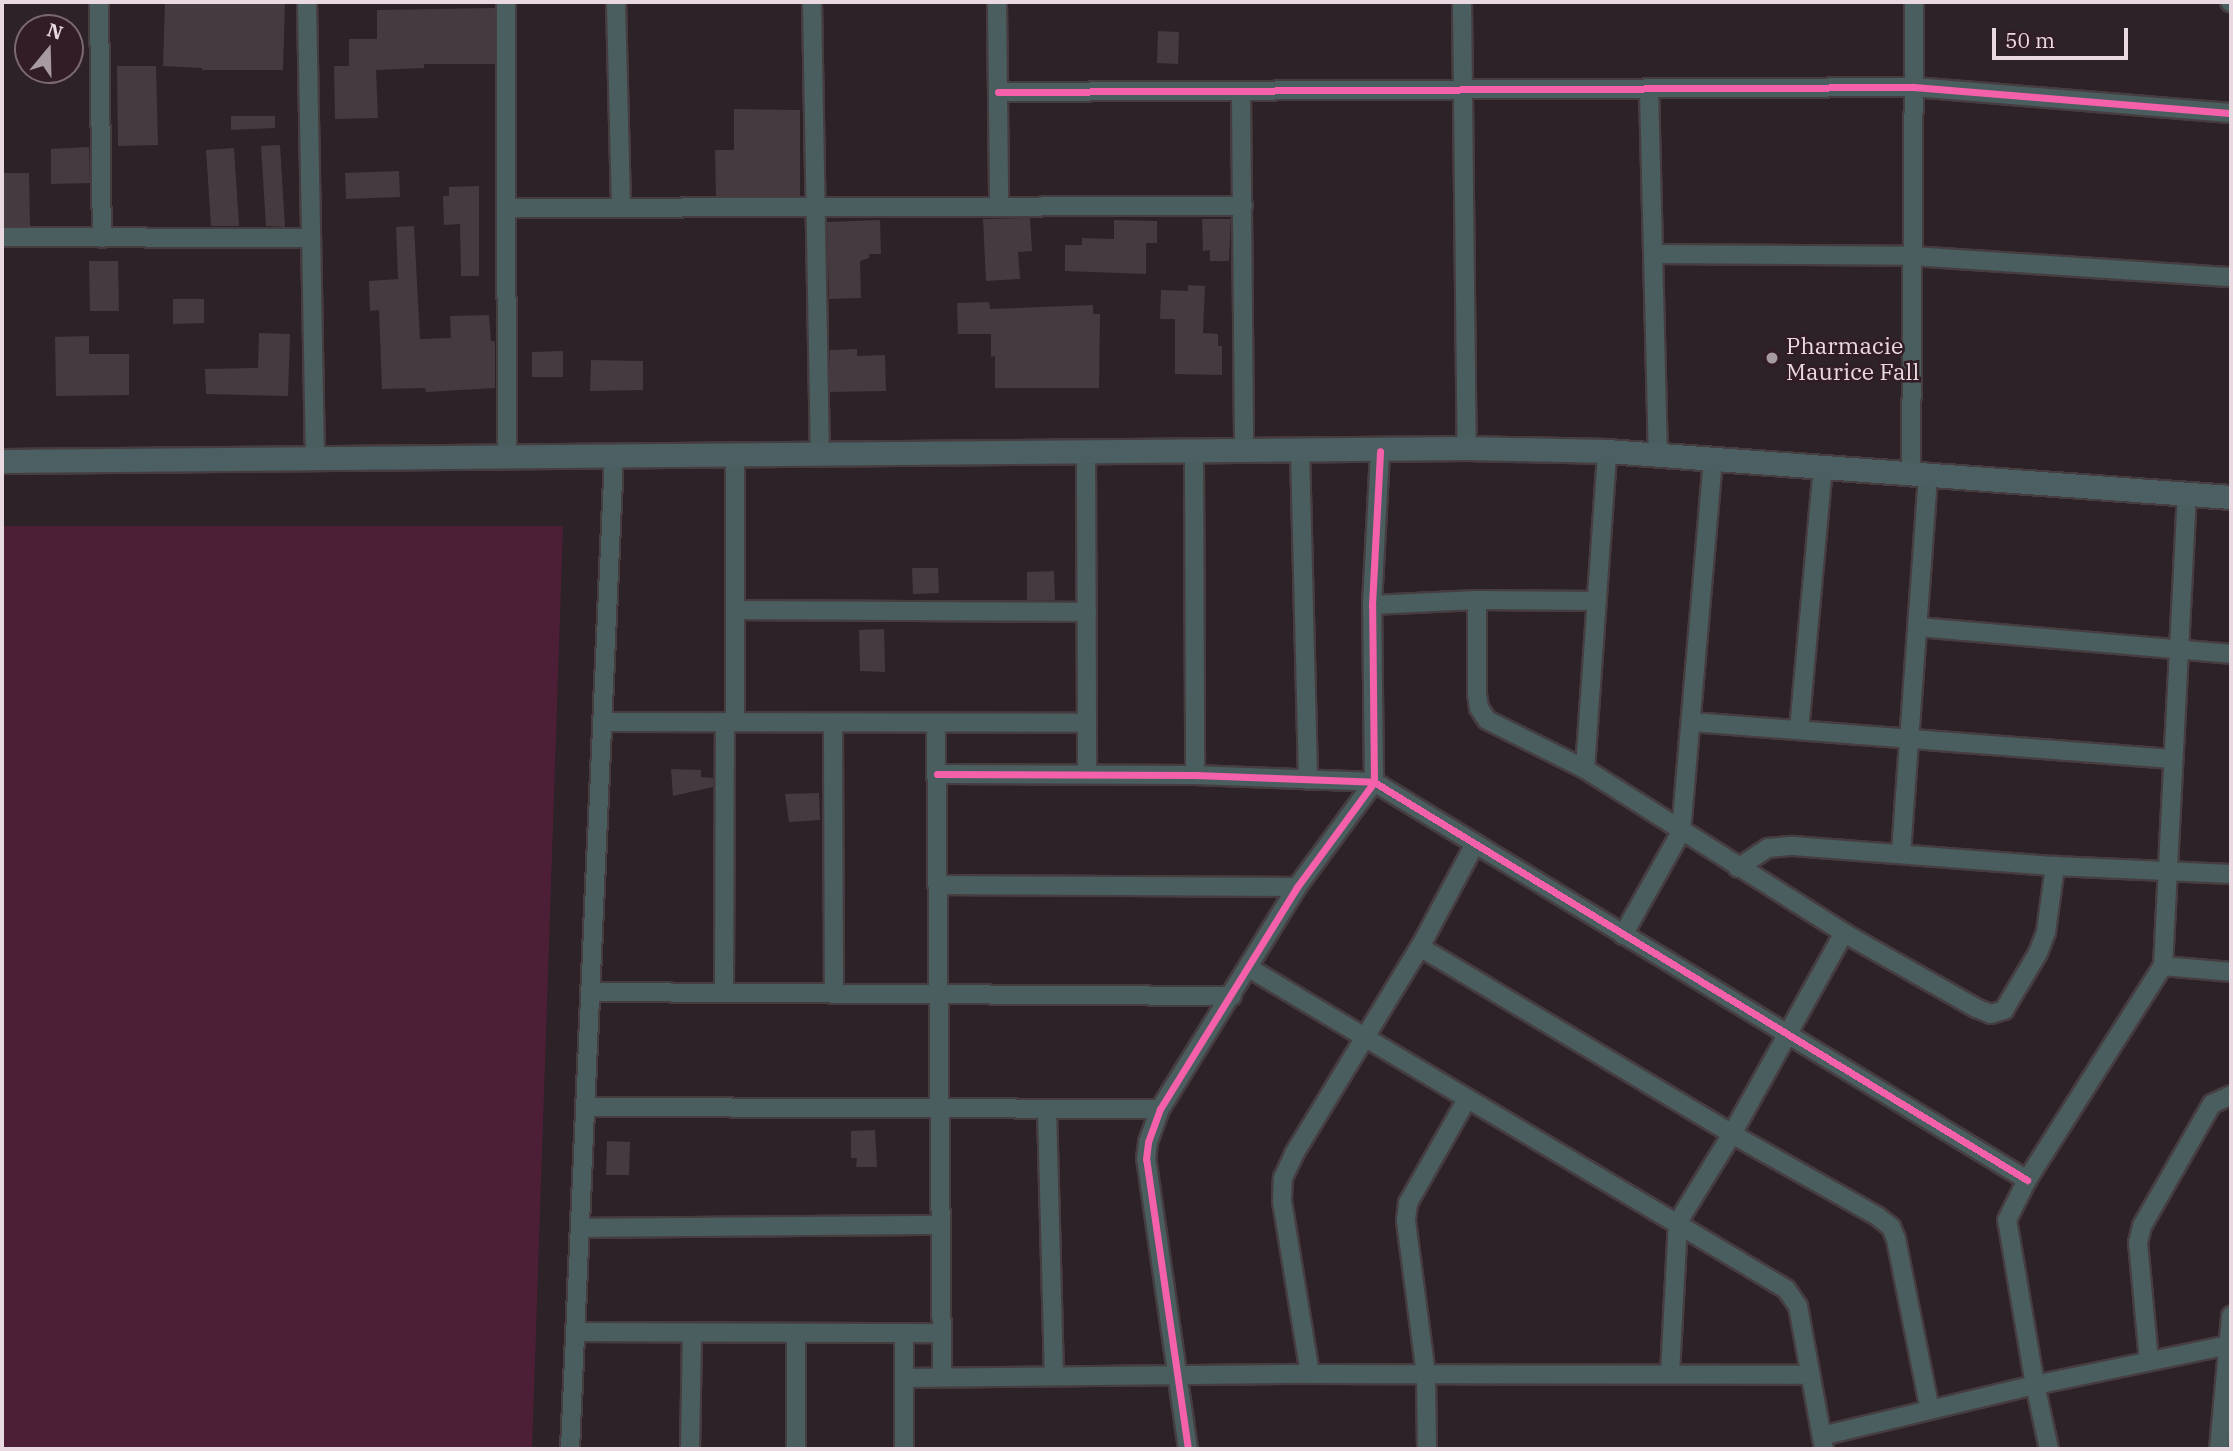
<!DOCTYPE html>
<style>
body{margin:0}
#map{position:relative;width:2233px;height:1451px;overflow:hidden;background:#2d2227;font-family:"IBM Plex Serif",serif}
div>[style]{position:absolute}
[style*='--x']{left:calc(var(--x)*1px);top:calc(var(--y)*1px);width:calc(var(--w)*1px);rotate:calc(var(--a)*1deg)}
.green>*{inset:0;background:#4d1f37}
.building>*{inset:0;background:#453a3f}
.roads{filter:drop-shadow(2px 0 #463d41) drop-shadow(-2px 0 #463d41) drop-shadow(0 2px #463d41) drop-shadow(0 -2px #463d41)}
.minor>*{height:18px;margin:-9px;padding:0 9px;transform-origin:9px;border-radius:9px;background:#4a5e5f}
.major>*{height:23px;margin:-11.5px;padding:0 11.5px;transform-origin:11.5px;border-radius:11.5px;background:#4c6063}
.cycleway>*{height:7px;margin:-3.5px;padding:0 3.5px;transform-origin:3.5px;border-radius:3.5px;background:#f560ab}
.dots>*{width:19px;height:19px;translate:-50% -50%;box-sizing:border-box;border:4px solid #321d27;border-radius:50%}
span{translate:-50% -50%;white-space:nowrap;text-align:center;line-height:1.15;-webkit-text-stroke:5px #321d27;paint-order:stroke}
.poi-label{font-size:23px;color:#e9dae1}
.left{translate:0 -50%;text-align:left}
.frame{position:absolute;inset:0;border:4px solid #e9dae1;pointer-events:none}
.north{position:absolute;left:14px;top:14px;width:70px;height:70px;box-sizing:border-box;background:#321d27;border:2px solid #7b6971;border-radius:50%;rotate:19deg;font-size:19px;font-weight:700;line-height:28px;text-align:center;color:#e9dae1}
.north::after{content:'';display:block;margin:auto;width:24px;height:32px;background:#a79aa0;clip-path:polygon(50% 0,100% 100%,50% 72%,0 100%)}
.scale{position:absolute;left:1992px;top:28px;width:136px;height:32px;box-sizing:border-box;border:4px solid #e9dae1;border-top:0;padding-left:9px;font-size:21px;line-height:24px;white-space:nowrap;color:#e9dae1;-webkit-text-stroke:5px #321d27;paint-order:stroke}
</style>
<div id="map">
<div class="green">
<i style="clip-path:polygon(2px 526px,563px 526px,532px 1449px,2px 1449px)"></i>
</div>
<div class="building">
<i style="clip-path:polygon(165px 2px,285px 2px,283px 70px,202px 70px,202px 68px,163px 66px)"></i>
<i style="clip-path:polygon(495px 8px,495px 64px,424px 64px,424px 68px,376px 70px,378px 118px,335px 119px,334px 66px,349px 66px,349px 39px,377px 39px,377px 10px)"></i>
<i style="clip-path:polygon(1158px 31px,1179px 32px,1178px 64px,1157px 63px)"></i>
<i style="clip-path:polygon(117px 66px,156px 66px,158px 145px,118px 146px)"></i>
<i style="clip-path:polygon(734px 109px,800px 110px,800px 196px,716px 196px,715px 150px,734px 150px)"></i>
<i style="clip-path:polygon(231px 116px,275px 116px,275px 128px,231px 130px)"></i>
<i style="clip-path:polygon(280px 145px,285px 227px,266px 226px,261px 146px)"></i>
<i style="clip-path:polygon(89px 147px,90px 183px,51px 184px,51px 149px)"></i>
<i style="clip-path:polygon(234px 148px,239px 226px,211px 226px,206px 150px)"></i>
<i style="clip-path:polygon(399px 171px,400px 197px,346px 199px,345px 173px)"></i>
<i style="clip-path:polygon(2px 173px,29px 173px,30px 226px,2px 226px)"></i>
<i style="clip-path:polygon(479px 186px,479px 276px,461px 276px,460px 224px,444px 225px,443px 196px,449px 196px,449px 187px)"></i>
<i style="clip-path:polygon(1030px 218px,1032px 251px,1018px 252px,1020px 279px,986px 281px,983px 219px)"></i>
<i style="clip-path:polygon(1202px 219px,1231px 219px,1229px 261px,1210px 261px,1210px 250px,1203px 251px)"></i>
<i style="clip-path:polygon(880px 220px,881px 254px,869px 254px,869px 258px,860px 261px,861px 298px,829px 299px,827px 222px)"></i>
<i style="clip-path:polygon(1114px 220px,1157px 221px,1157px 243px,1146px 243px,1146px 274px,1065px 271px,1065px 245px,1082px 245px,1082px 238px,1114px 239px)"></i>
<i style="clip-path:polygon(414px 226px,420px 339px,451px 338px,450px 316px,489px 315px,491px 341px,495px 341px,495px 388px,426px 392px,425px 388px,382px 389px,379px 310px,370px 311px,369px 281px,398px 279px,396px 227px)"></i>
<i style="clip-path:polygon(89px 261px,118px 261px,119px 311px,90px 311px)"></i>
<i style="clip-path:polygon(1188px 285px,1205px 286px,1203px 333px,1218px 334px,1218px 346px,1222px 346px,1222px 375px,1175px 374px,1175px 319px,1160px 319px,1161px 290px,1188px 291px)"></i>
<i style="clip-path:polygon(173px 299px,204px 299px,204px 323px,173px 324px)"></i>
<i style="clip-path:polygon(989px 302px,990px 309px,1093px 305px,1093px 314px,1100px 314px,1099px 388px,995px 388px,995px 356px,991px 357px,991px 334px,958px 334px,957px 303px)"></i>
<i style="clip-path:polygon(259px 333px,290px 334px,288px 396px,206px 394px,205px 369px,258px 368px)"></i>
<i style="clip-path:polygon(89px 336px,89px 354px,129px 354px,129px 395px,56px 396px,55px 337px)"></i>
<i style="clip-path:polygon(857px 349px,857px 356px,885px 355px,886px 391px,830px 392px,830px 350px)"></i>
<i style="clip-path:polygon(563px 351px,563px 377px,532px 377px,532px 352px)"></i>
<i style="clip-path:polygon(591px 360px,643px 361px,643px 390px,590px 391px)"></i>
<i style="clip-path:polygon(912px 568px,938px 568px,939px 593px,913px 594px)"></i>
<i style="clip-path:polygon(1054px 571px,1055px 600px,1027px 600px,1027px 572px)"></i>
<i style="clip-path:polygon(884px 629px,885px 672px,860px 671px,859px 630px)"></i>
<i style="clip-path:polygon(671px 769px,701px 770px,701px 777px,713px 778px,713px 787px,673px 796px)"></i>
<i style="clip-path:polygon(819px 793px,820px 820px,789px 822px,785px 794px)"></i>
<i style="clip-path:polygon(875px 1130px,877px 1167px,856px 1167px,857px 1158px,851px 1158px,851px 1131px)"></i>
<i style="clip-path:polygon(607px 1141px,630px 1142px,629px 1175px,606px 1175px)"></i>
</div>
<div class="roads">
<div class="minor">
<i style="--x:99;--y:2;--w:236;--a:89.3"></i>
<i style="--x:307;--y:2;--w:457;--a:89"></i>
<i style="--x:506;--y:2;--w:456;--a:89.9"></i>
<i style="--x:616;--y:2;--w:205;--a:88.6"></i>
<i style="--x:812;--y:2;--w:451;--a:89"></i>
<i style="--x:997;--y:2;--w:205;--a:89.4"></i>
<i style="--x:1462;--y:2;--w:446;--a:89.4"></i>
<i style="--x:2230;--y:2;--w:1;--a:45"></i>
<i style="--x:1649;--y:89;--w:366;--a:88.6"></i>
<i style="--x:998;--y:92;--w:916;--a:-0.31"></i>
<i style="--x:1914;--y:87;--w:318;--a:4.7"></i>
<i style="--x:1241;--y:92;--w:357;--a:89.5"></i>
<i style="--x:506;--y:208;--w:737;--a:-0.16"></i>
<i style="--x:2;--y:237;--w:309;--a:0.2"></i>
<i style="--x:1653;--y:254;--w:259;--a:0.4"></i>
<i style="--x:1912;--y:256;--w:320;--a:3.8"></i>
<i style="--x:1194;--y:450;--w:325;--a:89.8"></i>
<i style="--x:1300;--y:450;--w:330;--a:88.6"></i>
<i style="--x:1086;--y:451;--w:323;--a:89.8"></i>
<i style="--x:1911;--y:474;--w:472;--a:-89.6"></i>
<i style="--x:1477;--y:600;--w:94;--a:90"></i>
<i style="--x:1477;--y:694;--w:14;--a:82"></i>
<i style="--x:1479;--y:708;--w:14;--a:56"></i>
<i style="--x:1487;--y:720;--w:110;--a:26.6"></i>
<i style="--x:1585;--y:769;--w:307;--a:32.3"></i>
<i style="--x:1844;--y:933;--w:152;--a:29.6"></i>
<i style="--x:1976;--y:1008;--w:16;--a:22"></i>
<i style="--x:1991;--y:1014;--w:14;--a:-17"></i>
<i style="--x:2004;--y:1010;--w:66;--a:-59.2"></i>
<i style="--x:2038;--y:953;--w:22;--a:-69"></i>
<i style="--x:2046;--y:932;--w:67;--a:-82.2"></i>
<i style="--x:1372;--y:605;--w:105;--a:-2.7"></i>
<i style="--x:1477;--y:600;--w:120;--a:0.5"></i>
<i style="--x:735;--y:610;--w:352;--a:0.3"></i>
<i style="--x:1918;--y:627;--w:314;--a:4.9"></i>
<i style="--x:602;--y:722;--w:485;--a:0.1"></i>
<i style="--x:735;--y:722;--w:267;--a:-90"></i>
<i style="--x:1691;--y:722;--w:483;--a:4.4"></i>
<i style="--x:833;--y:723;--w:271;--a:89.8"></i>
<i style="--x:936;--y:723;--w:654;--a:89.47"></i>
<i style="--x:1799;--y:730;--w:264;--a:-84.8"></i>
<i style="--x:1585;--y:769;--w:319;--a:-86"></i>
<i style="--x:937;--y:774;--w:258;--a:0.2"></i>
<i style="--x:1195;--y:775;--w:179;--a:2.2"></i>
<i style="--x:1374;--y:782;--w:765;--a:31.36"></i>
<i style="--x:1901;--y:853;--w:379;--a:-85.9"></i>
<i style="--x:1738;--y:868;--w:36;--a:-34"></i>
<i style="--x:1768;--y:848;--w:25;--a:-5"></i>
<i style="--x:1793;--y:846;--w:263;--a:4.4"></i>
<i style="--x:2055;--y:866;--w:176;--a:2.6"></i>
<i style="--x:938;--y:885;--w:359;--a:0.3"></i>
<i style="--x:1623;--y:935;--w:118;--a:-60.6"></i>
<i style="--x:1681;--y:832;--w:374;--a:-85.1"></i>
<i style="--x:1420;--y:947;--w:364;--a:30.9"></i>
<i style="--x:1732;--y:1134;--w:167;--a:29.5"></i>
<i style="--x:1877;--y:1216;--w:18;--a:38"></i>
<i style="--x:1891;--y:1227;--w:13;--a:67"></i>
<i style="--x:1896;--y:1239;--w:174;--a:78.8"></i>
<i style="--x:2163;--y:966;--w:68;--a:5"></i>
<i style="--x:1249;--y:968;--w:626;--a:30.87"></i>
<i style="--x:1786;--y:1289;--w:21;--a:55"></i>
<i style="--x:1798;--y:1306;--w:145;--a:79.7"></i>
<i style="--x:590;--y:992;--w:642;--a:0.36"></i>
<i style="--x:724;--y:993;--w:271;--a:-89.8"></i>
<i style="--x:585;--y:1107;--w:575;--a:0.2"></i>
<i style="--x:1047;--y:1109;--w:267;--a:88.5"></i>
<i style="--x:580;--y:1228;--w:361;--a:-0.5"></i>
<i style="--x:575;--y:1332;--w:367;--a:0.2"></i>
<i style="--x:796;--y:1333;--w:116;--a:90"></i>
<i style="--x:2149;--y:1361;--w:119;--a:-95.3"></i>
<i style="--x:2138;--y:1243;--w:17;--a:-77"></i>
<i style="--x:2142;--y:1226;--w:141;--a:-60.2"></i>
<i style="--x:2212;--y:1104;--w:21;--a:-25"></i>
<i style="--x:1310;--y:1374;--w:175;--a:-99.2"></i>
<i style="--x:1282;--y:1201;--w:23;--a:-88"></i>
<i style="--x:1283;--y:1178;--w:26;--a:-65"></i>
<i style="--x:1294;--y:1154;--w:242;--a:-58.7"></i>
<i style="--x:1420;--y:947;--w:117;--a:-61.9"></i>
<i style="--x:1670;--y:1374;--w:152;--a:-87"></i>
<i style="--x:1678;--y:1222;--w:103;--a:-58.5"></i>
<i style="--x:1732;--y:1134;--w:230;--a:-60.9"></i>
<i style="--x:904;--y:1378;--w:406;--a:-0.6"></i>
<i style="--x:1310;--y:1374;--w:499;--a:0.1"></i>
<i style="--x:1822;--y:1436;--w:219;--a:-13.5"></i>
<i style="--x:2035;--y:1385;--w:197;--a:-11.7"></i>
<i style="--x:570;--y:1449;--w:993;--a:-87.46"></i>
<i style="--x:690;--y:1449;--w:116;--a:-89"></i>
<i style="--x:904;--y:1449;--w:116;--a:-90"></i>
<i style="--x:1188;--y:1449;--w:293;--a:-98.2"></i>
<i style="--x:1146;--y:1159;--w:17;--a:-83"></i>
<i style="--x:1148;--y:1142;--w:35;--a:-70"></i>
<i style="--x:1160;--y:1109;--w:261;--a:-58.3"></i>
<i style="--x:1297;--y:887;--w:130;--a:-53.7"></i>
<i style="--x:1374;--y:782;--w:177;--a:-90.6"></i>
<i style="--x:1372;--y:605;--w:154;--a:-87"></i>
<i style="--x:1427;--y:1449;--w:74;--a:-90.8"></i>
<i style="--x:1426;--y:1375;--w:156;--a:-97.4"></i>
<i style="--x:1406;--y:1220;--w:17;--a:-83"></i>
<i style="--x:1408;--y:1203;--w:120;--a:-60.4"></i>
<i style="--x:2049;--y:1449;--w:66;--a:-102.3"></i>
<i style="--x:2035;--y:1385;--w:167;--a:-99.6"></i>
<i style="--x:2007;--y:1220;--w:45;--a:-63.4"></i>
<i style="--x:2027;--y:1180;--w:254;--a:-57.6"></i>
<i style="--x:2163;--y:966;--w:474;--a:-87.1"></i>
<i style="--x:2219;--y:1449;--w:134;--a:-84.8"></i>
</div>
<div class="major">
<i style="--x:2;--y:461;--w:1465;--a:-0.51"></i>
<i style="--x:1467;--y:448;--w:140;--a:1.2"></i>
<i style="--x:1607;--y:451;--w:626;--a:4.22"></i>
</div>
</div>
<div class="cycleway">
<i style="--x:998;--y:92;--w:916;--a:-0.31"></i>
<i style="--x:1914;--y:87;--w:318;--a:4.7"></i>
<i style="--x:937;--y:774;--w:258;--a:0.2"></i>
<i style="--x:1195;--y:775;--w:179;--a:2.2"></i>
<i style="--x:1374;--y:782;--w:765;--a:31.36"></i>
<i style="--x:1188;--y:1449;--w:293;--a:-98.2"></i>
<i style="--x:1146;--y:1159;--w:17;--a:-83"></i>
<i style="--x:1148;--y:1142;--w:35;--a:-70"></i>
<i style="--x:1160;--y:1109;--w:261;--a:-58.3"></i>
<i style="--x:1297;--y:887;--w:130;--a:-53.7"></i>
<i style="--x:1374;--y:782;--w:177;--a:-90.6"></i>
<i style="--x:1372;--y:605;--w:154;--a:-87"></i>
</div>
<div class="dots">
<i style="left:1772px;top:358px;background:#a79aa0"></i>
</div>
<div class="poi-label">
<span class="left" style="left:1786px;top:358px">Pharmacie<br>Maurice Fall</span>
</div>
<div class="frame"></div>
<div class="north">N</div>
<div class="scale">50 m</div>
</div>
